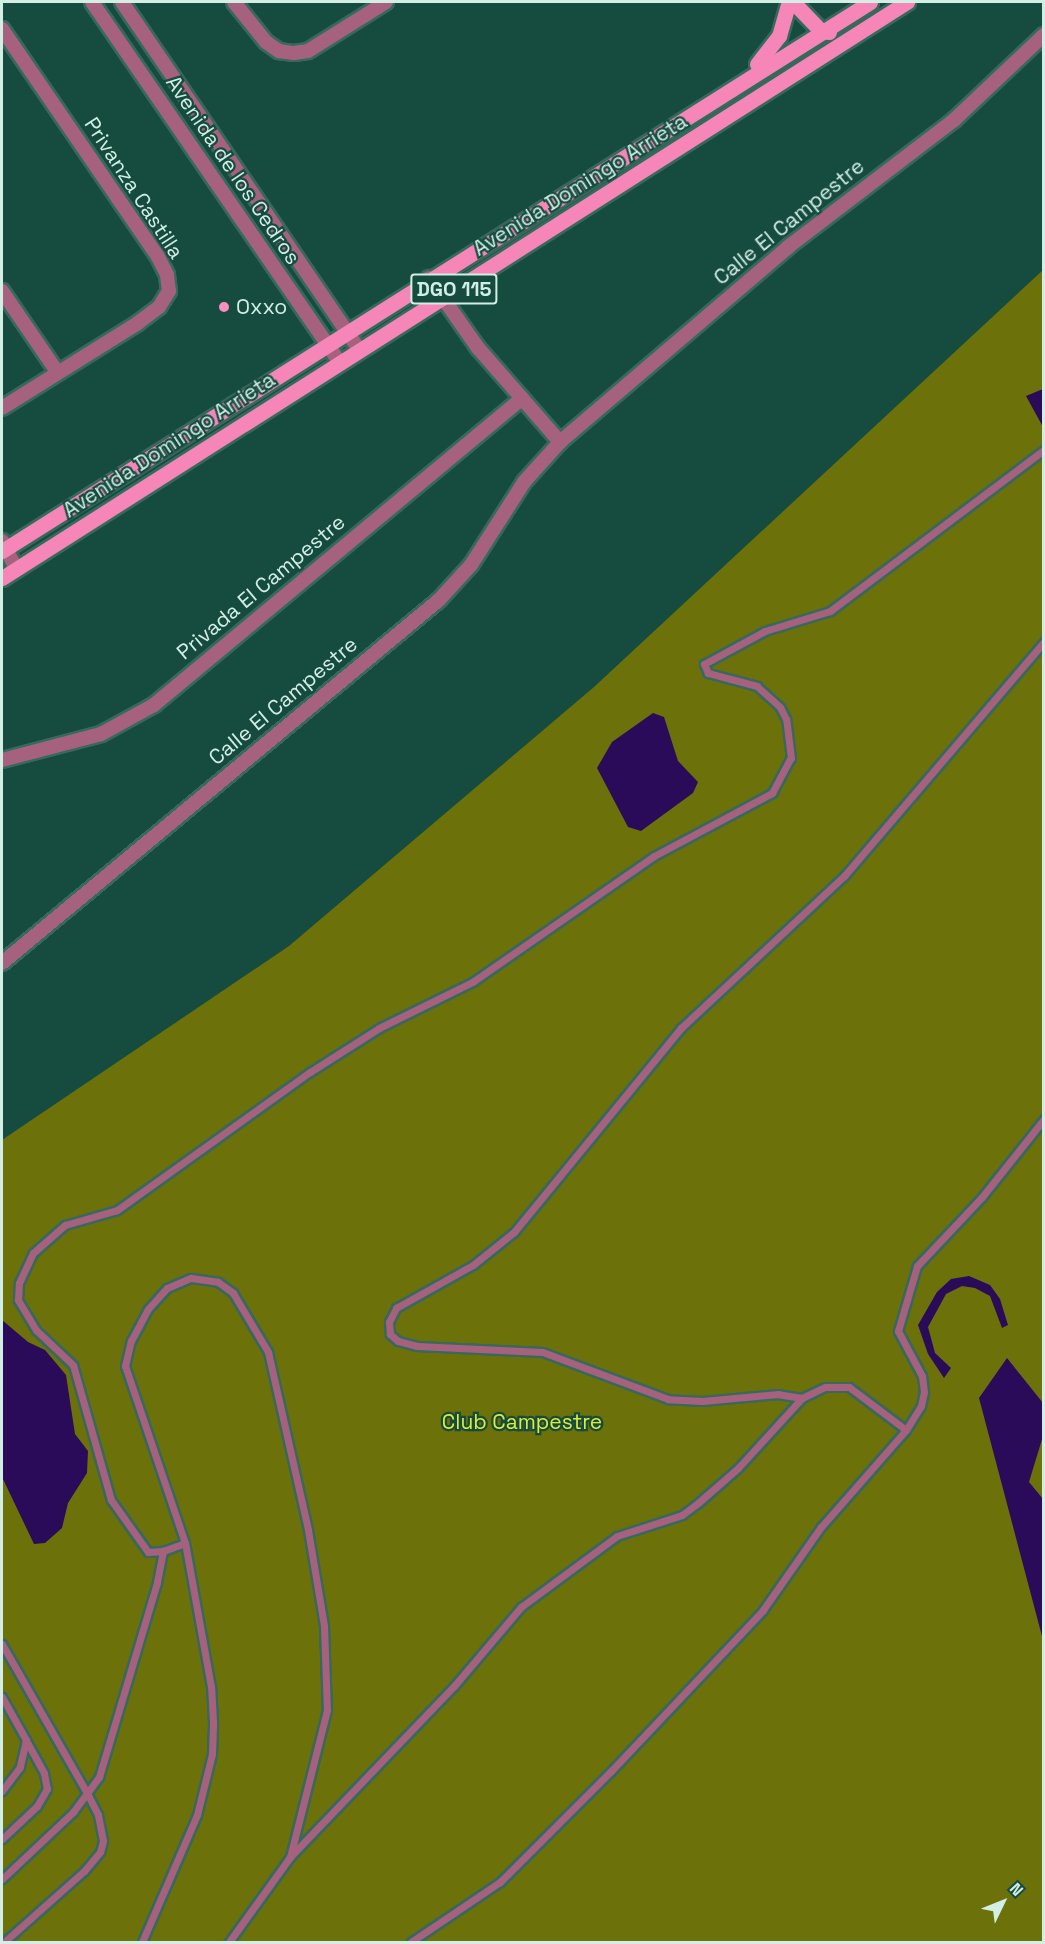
<!DOCTYPE html>
<style>
body{margin:0}
#map{position:relative;width:1045px;height:1944px;overflow:hidden;background:#154c3f;font-family:"Space Grotesk",sans-serif}
div>[style]{position:absolute}
[style*='--x']{left:calc(var(--x)*1px);top:calc(var(--y)*1px);width:calc(var(--w)*1px);rotate:calc(var(--a)*1deg)}
.green>*{inset:0;background:#6c710a}
.water>*{inset:0;background:#2a0b59}
.roads{filter:drop-shadow(2px 0 #37695d) drop-shadow(-2px 0 #37695d) drop-shadow(0 2px #37695d) drop-shadow(0 -2px #37695d)}
.lane>*{height:7px;margin:-3.5px;padding:0 3.5px;transform-origin:3.5px;border-radius:3.5px;background:#a6617f}
.street>*{height:14px;margin:-7px;padding:0 7px;transform-origin:7px;border-radius:7px;background:#a6617f}
.primary>*{height:15px;margin:-7.5px;padding:0 7.5px;transform-origin:7.5px;border-radius:7.5px;background:#f686b8}
.dots>*{width:16px;height:16px;translate:-50% -50%;box-sizing:border-box;border:3px solid #154c3f;border-radius:50%}
span{translate:-50% -50%;white-space:nowrap;text-align:center;line-height:1.15;-webkit-text-stroke:4.5px #154c3f;paint-order:stroke}
.shield-label span{padding:2px 4px;background:#154c3f;border:2px solid;border-radius:4px;-webkit-text-stroke-width:0}
.shield-label{font-size:20px;color:#d3eee5;font-weight:700}
.street-label{font-size:21px;color:#d3eee5}
.poi-label{font-size:21px;color:#d3eee5}
.left{translate:0 -50%;text-align:left}
.park-label{font-size:21px;color:#e0ea37}
.frame{position:absolute;inset:0;border:3px solid #d3eee5;pointer-events:none}
.north{position:absolute;left:973px;top:1872px;width:60px;height:60px;-webkit-text-stroke:4px #154c3f;paint-order:stroke;rotate:47deg;font-size:16px;font-weight:700;line-height:24px;text-align:center;color:#d3eee5}
.north::after{content:'';display:block;margin:auto;width:21px;height:27px;background:#d3eee5;clip-path:polygon(50% 0,100% 100%,50% 72%,0 100%)}
</style>
<div id="map">
<div class="green">
<i style="clip-path:polygon(1043px 270px,1043px 1942px,2px 1942px,2px 1140px,289px 946px,594px 687px)"></i>
</div>
<div class="water">
<i style="clip-path:polygon(1043px 389px,1043px 427px,1026px 396px)"></i>
<i style="clip-path:polygon(653px 713px,664px 717px,678px 761px,698px 782px,693px 793px,641px 831px,628px 827px,597px 768px,612px 742px)"></i>
<i style="clip-path:polygon(969px 1276px,990px 1285px,1000px 1299px,1008px 1325px,1002px 1328px,990px 1296px,975px 1288px,962px 1286px,946px 1294px,928px 1327px,935px 1353px,951px 1368px,944px 1378px,928px 1354px,918px 1325px,937px 1292px,951px 1279px)"></i>
<i style="clip-path:polygon(2px 1320px,28px 1342px,45px 1350px,66px 1375px,75px 1434px,88px 1451px,87px 1473px,68px 1503px,62px 1528px,45px 1543px,34px 1544px,2px 1477px)"></i>
<i style="clip-path:polygon(1007px 1358px,1043px 1403px,1043px 1436px,1029px 1482px,1043px 1499px,1043px 1640px,979px 1398px)"></i>
</div>
<div class="roads">
<div class="lane">
<i style="--x:802;--y:1398;--w:24;--a:-171"></i>
<i style="--x:778;--y:1394;--w:76;--a:174.7"></i>
<i style="--x:702;--y:1401;--w:34;--a:-177"></i>
<i style="--x:668;--y:1399;--w:134;--a:-159.5"></i>
<i style="--x:542;--y:1352;--w:125;--a:-177.3"></i>
<i style="--x:417;--y:1346;--w:20;--a:-165"></i>
<i style="--x:398;--y:1341;--w:11;--a:-139"></i>
<i style="--x:390;--y:1334;--w:12;--a:-95"></i>
<i style="--x:389;--y:1322;--w:16;--a:-63"></i>
<i style="--x:396;--y:1308;--w:88;--a:-29.2"></i>
<i style="--x:473;--y:1265;--w:53;--a:-38.8"></i>
<i style="--x:514;--y:1232;--w:264;--a:-50.7"></i>
<i style="--x:681;--y:1028;--w:223;--a:-43"></i>
<i style="--x:844;--y:876;--w:308;--a:-49.5"></i>
<i style="--x:185;--y:1543;--w:23;--a:160"></i>
<i style="--x:163;--y:1551;--w:15;--a:176"></i>
<i style="--x:148;--y:1552;--w:64;--a:-125.4"></i>
<i style="--x:111;--y:1500;--w:140;--a:-105.7"></i>
<i style="--x:73;--y:1365;--w:51;--a:-136.6"></i>
<i style="--x:36;--y:1330;--w:35;--a:-121"></i>
<i style="--x:18;--y:1300;--w:17;--a:-87"></i>
<i style="--x:19;--y:1283;--w:33;--a:-65"></i>
<i style="--x:33;--y:1253;--w:43;--a:-41.2"></i>
<i style="--x:65;--y:1225;--w:54;--a:-16.1"></i>
<i style="--x:117;--y:1210;--w:237;--a:-35.6"></i>
<i style="--x:310;--y:1072;--w:82;--a:-32.5"></i>
<i style="--x:379;--y:1028;--w:106;--a:-26.3"></i>
<i style="--x:474;--y:981;--w:219;--a:-34.8"></i>
<i style="--x:654;--y:856;--w:134;--a:-28.1"></i>
<i style="--x:772;--y:793;--w:40;--a:-62"></i>
<i style="--x:791;--y:758;--w:39;--a:-97"></i>
<i style="--x:786;--y:719;--w:13;--a:-117"></i>
<i style="--x:780;--y:707;--w:31;--a:-138"></i>
<i style="--x:757;--y:686;--w:51;--a:-165.1"></i>
<i style="--x:708;--y:673;--w:10;--a:-114"></i>
<i style="--x:704;--y:664;--w:69;--a:-28.4"></i>
<i style="--x:765;--y:631;--w:68;--a:-17.1"></i>
<i style="--x:830;--y:611;--w:268;--a:-37"></i>
<i style="--x:2;--y:1644;--w:174;--a:60.3"></i>
<i style="--x:88;--y:1795;--w:22;--a:63"></i>
<i style="--x:98;--y:1815;--w:26;--a:79"></i>
<i style="--x:103;--y:1841;--w:11;--a:105"></i>
<i style="--x:100;--y:1852;--w:25;--a:130"></i>
<i style="--x:84;--y:1871;--w:107;--a:138.4"></i>
<i style="--x:2;--y:1697;--w:49;--a:60.8"></i>
<i style="--x:26;--y:1740;--w:28;--a:103"></i>
<i style="--x:20;--y:1767;--w:30;--a:127"></i>
<i style="--x:2;--y:1839;--w:48;--a:-43.3"></i>
<i style="--x:37;--y:1806;--w:20;--a:-60"></i>
<i style="--x:47;--y:1789;--w:16;--a:-101"></i>
<i style="--x:44;--y:1773;--w:38;--a:-119"></i>
<i style="--x:2;--y:1879;--w:98;--a:-43.3"></i>
<i style="--x:73;--y:1812;--w:44;--a:-53.4"></i>
<i style="--x:99;--y:1777;--w:203;--a:-73.4"></i>
<i style="--x:157;--y:1582;--w:32;--a:-79"></i>
<i style="--x:142;--y:1942;--w:138;--a:-66.6"></i>
<i style="--x:197;--y:1815;--w:63;--a:-76.2"></i>
<i style="--x:212;--y:1754;--w:32;--a:-88"></i>
<i style="--x:213;--y:1722;--w:35;--a:-93"></i>
<i style="--x:211;--y:1687;--w:146;--a:-100.2"></i>
<i style="--x:185;--y:1543;--w:187;--a:-108.7"></i>
<i style="--x:125;--y:1366;--w:26;--a:-77"></i>
<i style="--x:131;--y:1341;--w:36;--a:-62"></i>
<i style="--x:148;--y:1309;--w:28;--a:-48"></i>
<i style="--x:167;--y:1288;--w:26;--a:-23"></i>
<i style="--x:191;--y:1278;--w:27;--a:8"></i>
<i style="--x:218;--y:1282;--w:19;--a:36"></i>
<i style="--x:233;--y:1293;--w:69;--a:59.3"></i>
<i style="--x:268;--y:1352;--w:182;--a:77.3"></i>
<i style="--x:308;--y:1530;--w:97;--a:80.5"></i>
<i style="--x:324;--y:1626;--w:84;--a:88"></i>
<i style="--x:327;--y:1710;--w:152;--a:104.1"></i>
<i style="--x:229;--y:1942;--w:105;--a:-54.3"></i>
<i style="--x:290;--y:1857;--w:237;--a:-46.2"></i>
<i style="--x:454;--y:1686;--w:104;--a:-49.7"></i>
<i style="--x:521;--y:1607;--w:119;--a:-36.5"></i>
<i style="--x:617;--y:1536;--w:68;--a:-17.9"></i>
<i style="--x:682;--y:1515;--w:20;--a:-37"></i>
<i style="--x:698;--y:1503;--w:53;--a:-41.2"></i>
<i style="--x:738;--y:1468;--w:95;--a:-47.6"></i>
<i style="--x:802;--y:1398;--w:25;--a:-26"></i>
<i style="--x:825;--y:1387;--w:24;--a:0"></i>
<i style="--x:849;--y:1387;--w:71;--a:37"></i>
<i style="--x:411;--y:1942;--w:107;--a:-34"></i>
<i style="--x:500;--y:1882;--w:157;--a:-45"></i>
<i style="--x:611;--y:1771;--w:221;--a:-46.6"></i>
<i style="--x:763;--y:1610;--w:101;--a:-55.1"></i>
<i style="--x:821;--y:1527;--w:129;--a:-48.8"></i>
<i style="--x:906;--y:1430;--w:28;--a:-58"></i>
<i style="--x:921;--y:1406;--w:14;--a:-78"></i>
<i style="--x:924;--y:1392;--w:16;--a:-97"></i>
<i style="--x:922;--y:1376;--w:51;--a:-118.1"></i>
<i style="--x:898;--y:1331;--w:68;--a:-73.7"></i>
<i style="--x:917;--y:1266;--w:95;--a:-46.7"></i>
<i style="--x:982;--y:1197;--w:100;--a:-51.5"></i>
</div>
<div class="street">
<i style="--x:92;--y:2;--w:436;--a:55.5"></i>
<i style="--x:122;--y:2;--w:420;--a:55.7"></i>
<i style="--x:234;--y:2;--w:51;--a:51.3"></i>
<i style="--x:266;--y:42;--w:16;--a:35"></i>
<i style="--x:279;--y:51;--w:15;--a:8"></i>
<i style="--x:294;--y:53;--w:14;--a:-8"></i>
<i style="--x:308;--y:51;--w:92;--a:-32.1"></i>
<i style="--x:2;--y:29;--w:274;--a:55.6"></i>
<i style="--x:157;--y:255;--w:22;--a:63"></i>
<i style="--x:167;--y:275;--w:16;--a:83"></i>
<i style="--x:169;--y:291;--w:19;--a:122"></i>
<i style="--x:159;--y:307;--w:26;--a:143"></i>
<i style="--x:138;--y:323;--w:160;--a:148"></i>
<i style="--x:429;--y:278;--w:85;--a:55"></i>
<i style="--x:478;--y:348;--w:125;--a:48.9"></i>
<i style="--x:2;--y:291;--w:99;--a:55.7"></i>
<i style="--x:2;--y:541;--w:30;--a:63"></i>
<i style="--x:2;--y:760;--w:102;--a:-14.7"></i>
<i style="--x:101;--y:734;--w:60;--a:-28.7"></i>
<i style="--x:154;--y:705;--w:479;--a:-39.8"></i>
<i style="--x:2;--y:963;--w:568;--a:-39.72"></i>
<i style="--x:439;--y:600;--w:47;--a:-47.6"></i>
<i style="--x:471;--y:565;--w:98;--a:-57.4"></i>
<i style="--x:524;--y:482;--w:54;--a:-48"></i>
<i style="--x:560;--y:442;--w:300;--a:-40.5"></i>
<i style="--x:788;--y:247;--w:209;--a:-37.4"></i>
<i style="--x:954;--y:120;--w:124;--a:-43.4"></i>
</div>
<div class="primary">
<i style="--x:793;--y:2;--w:40;--a:46"></i>
<i style="--x:821;--y:31;--w:8;--a:7"></i>
<i style="--x:757;--y:64;--w:36;--a:-52"></i>
<i style="--x:779;--y:36;--w:35;--a:-74"></i>
<i style="--x:2;--y:551;--w:1027;--a:-32.31"></i>
<i style="--x:2;--y:578;--w:1073;--a:-32.48"></i>
</div>
</div>
<div class="dots">
<i style="left:224px;top:307px;background:#fd8ebf"></i>
</div>
<div class="shield-label">
<span style="left:454px;top:289px">DGO 115</span>
</div>
<div class="street-label">
<span style="left:233px;top:170px;rotate:56deg">Avenida de los Cedros</span>
<span style="left:580px;top:185px;rotate:-32deg">Avenida Domingo Arrieta</span>
<span style="left:134px;top:188px;rotate:57deg">Privanza Castilla</span>
<span style="left:789px;top:222px;rotate:-39deg">Calle El Campestre</span>
<span style="left:169px;top:445px;rotate:-33deg">Avenida Domingo Arrieta</span>
<span style="left:261px;top:587px;rotate:-40deg">Privada El Campestre</span>
<span style="left:283px;top:701px;rotate:-40deg">Calle El Campestre</span>
</div>
<div class="poi-label">
<span class="left" style="left:236px;top:307px">Oxxo</span>
</div>
<div class="park-label">
<span style="left:522px;top:1422px">Club Campestre</span>
</div>
<div class="frame"></div>
<div class="north">N</div>
</div>
